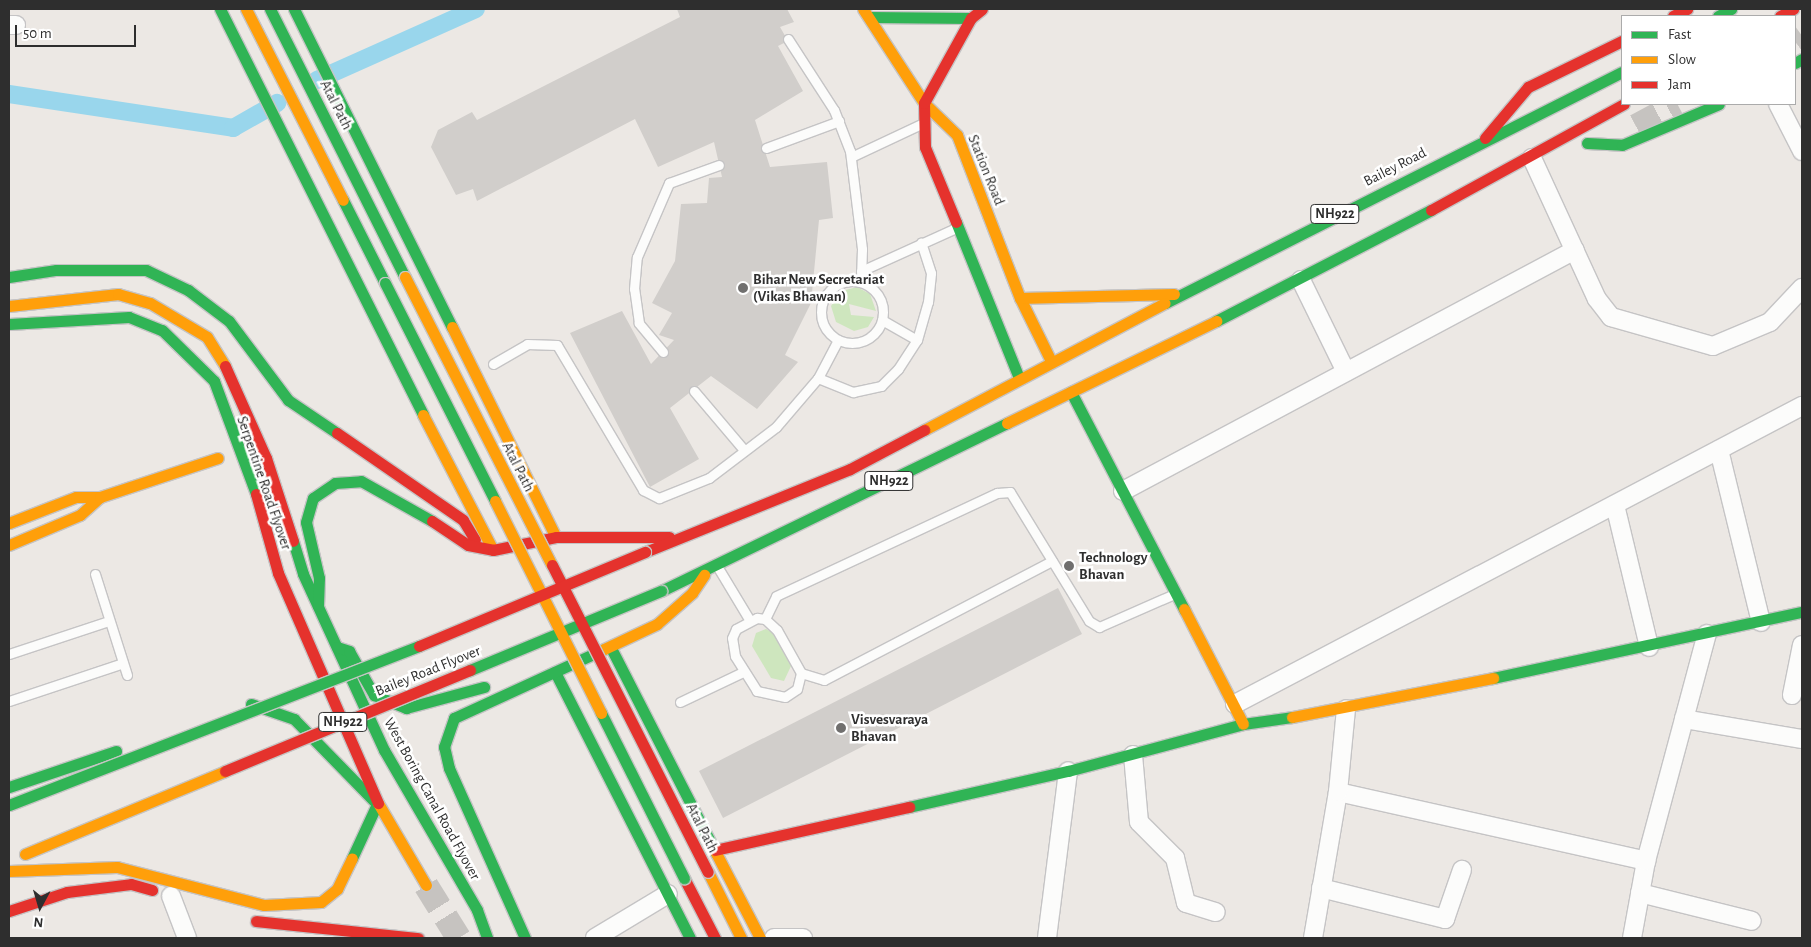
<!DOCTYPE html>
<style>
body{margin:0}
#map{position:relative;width:1811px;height:947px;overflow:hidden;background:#ece8e4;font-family:"Alegreya Sans",sans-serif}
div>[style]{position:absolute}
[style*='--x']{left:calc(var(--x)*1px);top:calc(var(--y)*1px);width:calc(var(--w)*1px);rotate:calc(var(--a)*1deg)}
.green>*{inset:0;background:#cee6be}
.canal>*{height:18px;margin:-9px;padding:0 9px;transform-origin:9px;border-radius:9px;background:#99d6ec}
.building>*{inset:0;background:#d1cecb}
.secondary-tunnel>*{height:25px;margin-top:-12.5px;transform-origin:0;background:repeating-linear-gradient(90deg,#c6c3c0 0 25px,transparent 0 37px)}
.roads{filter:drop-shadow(1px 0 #c5c4c5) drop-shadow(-1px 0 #c5c4c5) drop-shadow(0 1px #c5c4c5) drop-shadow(0 -1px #c5c4c5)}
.lane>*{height:9px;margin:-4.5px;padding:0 4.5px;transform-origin:4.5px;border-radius:4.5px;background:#fcfcfb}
.lane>.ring{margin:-4.5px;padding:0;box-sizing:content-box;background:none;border:9px solid #fcfcfb;border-radius:50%}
.street>*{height:18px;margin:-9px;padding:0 9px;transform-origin:9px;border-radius:9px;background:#fcfcfb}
.fast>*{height:11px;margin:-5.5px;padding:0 5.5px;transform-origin:5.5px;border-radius:5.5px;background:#30b455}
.slow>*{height:11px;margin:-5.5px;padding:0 5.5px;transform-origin:5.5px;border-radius:5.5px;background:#ff9f0a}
.jam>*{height:11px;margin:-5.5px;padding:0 5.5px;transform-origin:5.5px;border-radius:5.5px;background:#e5322d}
.bridges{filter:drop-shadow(1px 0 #c6c5c4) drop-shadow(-1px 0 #c6c5c4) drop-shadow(0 1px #c6c5c4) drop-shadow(0 -1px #c6c5c4)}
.fast-bridge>*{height:11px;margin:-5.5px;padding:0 5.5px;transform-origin:5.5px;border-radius:5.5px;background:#30b455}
.slow-bridge>*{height:11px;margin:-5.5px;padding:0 5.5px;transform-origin:5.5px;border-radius:5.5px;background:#ff9f0a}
.jam-bridge>*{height:11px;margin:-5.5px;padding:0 5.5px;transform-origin:5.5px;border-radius:5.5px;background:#e5322d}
.dots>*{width:14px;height:14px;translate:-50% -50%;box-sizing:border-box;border:2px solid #fff;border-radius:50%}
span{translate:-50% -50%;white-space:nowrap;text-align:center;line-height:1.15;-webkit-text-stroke:5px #fff;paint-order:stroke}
.shield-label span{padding:1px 4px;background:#fff;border:1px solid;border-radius:4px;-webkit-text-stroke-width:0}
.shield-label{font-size:14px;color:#2e2e2e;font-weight:700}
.street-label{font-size:15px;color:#2e2e2e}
.poi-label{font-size:15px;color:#2e2e2e;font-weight:700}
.left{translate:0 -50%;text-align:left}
.frame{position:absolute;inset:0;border:10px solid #2e2e2e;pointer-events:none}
.legend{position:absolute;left:1621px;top:15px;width:175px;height:90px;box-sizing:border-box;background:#fff;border:1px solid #ababab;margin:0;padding:6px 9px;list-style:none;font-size:15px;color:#2e2e2e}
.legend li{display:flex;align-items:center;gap:10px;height:25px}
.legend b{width:25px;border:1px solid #ababab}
.north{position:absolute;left:15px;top:882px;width:50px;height:50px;-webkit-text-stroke:4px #fff;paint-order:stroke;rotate:186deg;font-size:14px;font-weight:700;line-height:20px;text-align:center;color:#2e2e2e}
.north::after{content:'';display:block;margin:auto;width:18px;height:22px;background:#2e2e2e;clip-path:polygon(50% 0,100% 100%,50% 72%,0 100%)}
.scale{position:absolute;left:15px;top:25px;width:121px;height:22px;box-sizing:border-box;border:2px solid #2e2e2e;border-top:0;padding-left:6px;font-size:15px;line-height:18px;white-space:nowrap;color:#2e2e2e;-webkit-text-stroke:4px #fff;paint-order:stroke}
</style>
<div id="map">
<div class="green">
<i style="clip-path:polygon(857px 287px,870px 294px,876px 311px,849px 304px,851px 315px,874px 317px,868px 327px,854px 331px,836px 322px,831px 306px,842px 291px)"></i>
<i style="clip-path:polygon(766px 629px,774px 633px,791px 666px,784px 681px,771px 678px,752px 646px,756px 633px)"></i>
</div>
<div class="canal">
<i style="--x:317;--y:80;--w:174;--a:-24.1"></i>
<i style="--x:9;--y:94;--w:227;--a:8.6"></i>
<i style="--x:233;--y:128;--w:51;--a:-29.6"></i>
</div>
<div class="building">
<i style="clip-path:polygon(677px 9px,787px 9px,794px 22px,780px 27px,788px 41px,778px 46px,803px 91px,755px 120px,770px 167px,827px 162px,833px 218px,819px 220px,811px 303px,785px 355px,798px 362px,757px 409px,711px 376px,670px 408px,699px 459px,650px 487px,570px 333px,622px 311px,651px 364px,674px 340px,659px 335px,672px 313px,652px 303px,675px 261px,681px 204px,707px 203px,709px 178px,722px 177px,714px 142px,658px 167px,635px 119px,477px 201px,473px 189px,456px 195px,431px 147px,438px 130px,472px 112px,477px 120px,680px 17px)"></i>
<i style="clip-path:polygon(1058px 588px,1082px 634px,723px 818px,699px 771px)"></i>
</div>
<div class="secondary-tunnel">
<i style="--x:1795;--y:41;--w:9;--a:-36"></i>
<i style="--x:1636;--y:126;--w:47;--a:-28.2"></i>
<i style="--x:426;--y:885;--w:62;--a:58.1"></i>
</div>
<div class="roads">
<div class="lane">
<i style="--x:788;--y:39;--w:85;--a:57.1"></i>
<i style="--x:834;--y:110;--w:44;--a:68.7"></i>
<i style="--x:850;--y:151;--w:99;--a:83"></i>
<i style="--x:862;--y:249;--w:33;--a:92"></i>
<i style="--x:766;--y:148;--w:78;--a:-20.3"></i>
<i style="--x:851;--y:157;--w:77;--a:-25.2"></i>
<i style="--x:861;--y:271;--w:104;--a:-24.4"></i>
<i class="ring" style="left:821px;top:281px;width:53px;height:53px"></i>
<i style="--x:882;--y:320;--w:40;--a:29.7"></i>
<i style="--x:663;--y:352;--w:38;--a:-130"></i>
<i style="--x:639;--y:323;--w:34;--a:-98"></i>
<i style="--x:634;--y:289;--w:32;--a:-85"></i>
<i style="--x:637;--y:257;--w:81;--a:-66.6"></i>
<i style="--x:669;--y:183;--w:53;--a:-19.8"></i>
<i style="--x:493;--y:364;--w:39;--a:-30"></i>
<i style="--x:527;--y:344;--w:30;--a:2"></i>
<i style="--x:557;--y:345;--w:169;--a:59.3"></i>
<i style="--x:643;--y:490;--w:18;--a:27"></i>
<i style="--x:659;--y:498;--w:54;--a:-21.8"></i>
<i style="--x:709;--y:478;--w:84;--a:-37.3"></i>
<i style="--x:776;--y:427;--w:65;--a:-49.4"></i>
<i style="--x:818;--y:378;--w:43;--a:-62.2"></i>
<i style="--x:818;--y:378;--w:38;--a:22"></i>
<i style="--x:853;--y:392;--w:29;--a:-12"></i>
<i style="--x:881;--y:386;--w:24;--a:-45"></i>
<i style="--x:898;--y:369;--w:35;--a:-57"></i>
<i style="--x:917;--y:340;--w:40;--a:-74"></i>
<i style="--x:928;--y:302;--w:29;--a:-84"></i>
<i style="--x:931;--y:273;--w:32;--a:-108"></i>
<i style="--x:694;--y:391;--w:77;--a:49.7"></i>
<i style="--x:717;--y:566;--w:62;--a:58.9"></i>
<i style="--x:95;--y:574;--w:106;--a:72.4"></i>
<i style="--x:757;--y:618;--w:8;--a:7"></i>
<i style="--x:765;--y:619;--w:16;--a:43"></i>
<i style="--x:777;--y:630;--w:49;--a:60.8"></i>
<i style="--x:801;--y:673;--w:16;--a:104"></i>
<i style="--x:797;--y:689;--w:14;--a:146"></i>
<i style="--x:785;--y:697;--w:29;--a:-168"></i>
<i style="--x:757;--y:691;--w:41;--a:-122.2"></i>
<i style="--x:735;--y:656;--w:18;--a:-99"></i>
<i style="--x:732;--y:638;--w:10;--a:-66"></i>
<i style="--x:736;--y:629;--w:24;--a:-28"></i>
<i style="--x:765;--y:619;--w:25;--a:-64"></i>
<i style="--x:776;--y:596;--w:244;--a:-25"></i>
<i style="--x:997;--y:493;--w:13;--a:-4"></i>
<i style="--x:1010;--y:492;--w:151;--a:58.5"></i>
<i style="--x:1089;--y:621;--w:12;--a:31"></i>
<i style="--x:1099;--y:627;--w:82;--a:-23.7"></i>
<i style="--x:9;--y:654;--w:105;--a:-18.3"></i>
<i style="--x:801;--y:673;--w:24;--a:17"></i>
<i style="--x:824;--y:680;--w:257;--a:-27.6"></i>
<i style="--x:9;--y:701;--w:120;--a:-18.4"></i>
<i style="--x:680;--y:702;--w:70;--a:-25.5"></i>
</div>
<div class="street">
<i style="--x:9;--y:25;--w:7;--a:0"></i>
<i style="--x:1778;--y:104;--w:53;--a:62.9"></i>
<i style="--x:1532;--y:158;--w:155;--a:65.3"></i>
<i style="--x:1597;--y:299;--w:23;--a:52"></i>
<i style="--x:1611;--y:317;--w:106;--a:15.9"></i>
<i style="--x:1713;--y:346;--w:62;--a:-22.8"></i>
<i style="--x:1770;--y:322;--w:47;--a:-46.7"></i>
<i style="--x:1301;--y:280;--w:102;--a:63.9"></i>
<i style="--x:1719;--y:450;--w:177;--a:76.3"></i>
<i style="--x:1123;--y:491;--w:512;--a:-28.07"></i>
<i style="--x:1615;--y:505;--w:146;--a:76.5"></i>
<i style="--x:1792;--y:695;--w:51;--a:-78.7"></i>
<i style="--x:1235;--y:704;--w:641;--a:-27.73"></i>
<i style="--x:1684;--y:719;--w:120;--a:9.6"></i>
<i style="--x:1133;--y:755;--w:67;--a:84.9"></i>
<i style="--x:1139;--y:822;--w:51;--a:45"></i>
<i style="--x:1175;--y:858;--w:46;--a:76.3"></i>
<i style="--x:1186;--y:903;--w:31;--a:17"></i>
<i style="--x:1338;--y:792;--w:316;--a:12.6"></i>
<i style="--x:1321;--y:888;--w:128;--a:14"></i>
<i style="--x:1445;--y:919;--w:52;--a:-70.9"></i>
<i style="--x:1640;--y:893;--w:115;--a:14"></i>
<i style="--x:171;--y:896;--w:45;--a:69.1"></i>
<i style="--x:595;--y:938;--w:85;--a:-31.1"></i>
<i style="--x:774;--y:938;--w:29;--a:0"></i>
<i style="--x:1047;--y:938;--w:168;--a:-82.8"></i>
<i style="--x:1313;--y:938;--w:148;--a:-80.3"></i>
<i style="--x:1338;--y:792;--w:83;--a:-84.5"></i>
<i style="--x:1632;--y:938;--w:78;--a:-79.7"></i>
<i style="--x:1646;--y:861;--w:235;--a:-75"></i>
</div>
<div class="fast">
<i style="--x:220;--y:9;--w:454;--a:63.4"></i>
<i style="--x:270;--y:9;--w:300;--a:63.3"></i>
<i style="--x:294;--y:9;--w:355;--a:63.6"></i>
<i style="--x:1718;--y:16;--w:15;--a:-28"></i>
<i style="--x:869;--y:17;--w:102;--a:0.6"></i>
<i style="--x:1795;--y:63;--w:8;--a:-30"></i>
<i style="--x:1587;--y:143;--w:35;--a:3"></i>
<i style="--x:1622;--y:145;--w:105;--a:-22.9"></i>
<i style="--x:343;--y:200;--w:93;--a:63.2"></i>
<i style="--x:956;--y:222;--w:168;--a:68"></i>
<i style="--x:9;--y:277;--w:48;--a:-8.5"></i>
<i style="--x:56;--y:270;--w:90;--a:0"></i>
<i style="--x:146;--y:270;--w:47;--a:25.5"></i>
<i style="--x:188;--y:290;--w:51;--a:37.1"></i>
<i style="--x:229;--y:321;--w:99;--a:53.2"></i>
<i style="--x:288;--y:400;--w:59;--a:34"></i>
<i style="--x:1165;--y:303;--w:512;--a:-26.82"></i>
<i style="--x:1216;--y:321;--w:242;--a:-27.3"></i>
<i style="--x:9;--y:324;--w:120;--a:-3.3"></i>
<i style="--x:129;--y:317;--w:35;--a:22"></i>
<i style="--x:162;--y:330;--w:73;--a:44.4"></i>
<i style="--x:214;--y:381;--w:121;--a:69.6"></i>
<i style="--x:1071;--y:392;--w:245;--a:62.5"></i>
<i style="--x:293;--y:541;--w:34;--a:73"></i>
<i style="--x:303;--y:574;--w:194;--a:65.3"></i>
<i style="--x:384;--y:750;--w:185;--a:59.8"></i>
<i style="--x:477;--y:910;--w:30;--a:70"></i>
<i style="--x:661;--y:591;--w:385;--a:-25.9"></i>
<i style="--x:318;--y:606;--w:28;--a:-88"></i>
<i style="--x:319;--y:578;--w:57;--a:-103.1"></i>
<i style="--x:306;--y:522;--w:25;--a:-74"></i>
<i style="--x:313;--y:498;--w:27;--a:-34"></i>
<i style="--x:335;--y:483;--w:26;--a:-4"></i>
<i style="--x:361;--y:481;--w:81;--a:29.4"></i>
<i style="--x:337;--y:647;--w:13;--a:18"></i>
<i style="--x:349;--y:651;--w:51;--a:60.4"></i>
<i style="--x:374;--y:695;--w:35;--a:22"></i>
<i style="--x:406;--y:708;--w:81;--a:-15.1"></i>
<i style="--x:611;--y:648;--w:230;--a:62.9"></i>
<i style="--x:555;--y:672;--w:298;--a:63.1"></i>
<i style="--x:1493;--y:678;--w:316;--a:-12.1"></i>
<i style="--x:251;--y:704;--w:46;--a:19.2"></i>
<i style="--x:294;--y:719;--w:119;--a:45.7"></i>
<i style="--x:377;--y:804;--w:60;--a:114.8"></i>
<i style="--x:9;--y:787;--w:113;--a:-18.6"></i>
<i style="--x:909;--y:807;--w:163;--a:-12.8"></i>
<i style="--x:1068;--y:771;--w:181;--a:-15"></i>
<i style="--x:1243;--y:724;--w:49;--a:-8.1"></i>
<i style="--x:525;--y:938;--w:186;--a:-114.1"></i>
<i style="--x:449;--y:768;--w:22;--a:-103"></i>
<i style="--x:444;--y:747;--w:31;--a:-71"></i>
<i style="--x:454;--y:718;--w:163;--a:-24.7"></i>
</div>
<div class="slow">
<i style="--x:246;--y:9;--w:214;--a:63.1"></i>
<i style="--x:863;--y:9;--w:112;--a:57"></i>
<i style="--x:924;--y:103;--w:46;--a:44.1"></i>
<i style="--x:957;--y:135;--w:175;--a:68.9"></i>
<i style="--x:1020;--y:298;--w:70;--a:63.8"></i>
<i style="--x:1020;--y:298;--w:154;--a:-1.5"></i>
<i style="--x:9;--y:306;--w:110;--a:-6.3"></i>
<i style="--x:118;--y:294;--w:33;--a:16"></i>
<i style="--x:150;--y:303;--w:66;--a:30.8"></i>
<i style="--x:207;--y:337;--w:34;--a:58"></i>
<i style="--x:452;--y:327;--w:234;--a:63.7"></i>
<i style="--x:423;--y:415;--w:152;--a:62.6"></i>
<i style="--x:1007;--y:423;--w:233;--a:-26"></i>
<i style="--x:924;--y:430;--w:272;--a:-27.8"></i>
<i style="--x:9;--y:523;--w:72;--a:-21.2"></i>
<i style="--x:76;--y:497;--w:24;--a:0"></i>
<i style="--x:9;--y:545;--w:77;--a:-22.9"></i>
<i style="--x:80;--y:515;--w:27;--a:-42"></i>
<i style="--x:100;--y:497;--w:124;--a:-18.3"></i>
<i style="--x:1184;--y:609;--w:129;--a:62.8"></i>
<i style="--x:602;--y:650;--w:61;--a:-25.3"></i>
<i style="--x:657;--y:624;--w:47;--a:-41.5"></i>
<i style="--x:692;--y:593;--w:22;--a:-56"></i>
<i style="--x:1292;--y:717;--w:205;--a:-11"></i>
<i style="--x:378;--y:803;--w:95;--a:59.7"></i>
<i style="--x:716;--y:853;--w:96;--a:62.6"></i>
<i style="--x:9;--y:871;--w:108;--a:-2.1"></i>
<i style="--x:117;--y:867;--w:152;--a:14.5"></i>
<i style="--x:264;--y:905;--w:57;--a:-3"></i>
<i style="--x:321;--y:902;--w:21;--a:-39"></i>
<i style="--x:337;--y:889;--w:34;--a:-64"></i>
<i style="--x:708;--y:872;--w:74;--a:63.4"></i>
</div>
<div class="jam">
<i style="--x:1673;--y:16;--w:16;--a:-27"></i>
<i style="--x:1780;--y:16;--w:15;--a:-28"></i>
<i style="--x:1485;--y:138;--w:67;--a:-49.9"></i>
<i style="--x:1528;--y:87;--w:105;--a:-26.1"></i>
<i style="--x:1431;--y:210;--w:220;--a:-28.8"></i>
<i style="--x:956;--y:222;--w:81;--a:-112.5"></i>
<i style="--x:925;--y:147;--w:44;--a:-91.3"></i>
<i style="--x:924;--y:103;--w:97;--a:-61.1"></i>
<i style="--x:971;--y:18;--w:14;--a:-39"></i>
<i style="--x:225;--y:366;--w:101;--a:66"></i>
<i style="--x:266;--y:458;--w:87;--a:72"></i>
<i style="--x:337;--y:433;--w:153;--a:34.6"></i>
<i style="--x:463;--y:520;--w:23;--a:59"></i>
<i style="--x:256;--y:494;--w:82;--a:74.4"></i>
<i style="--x:278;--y:573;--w:251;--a:66.5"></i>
<i style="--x:432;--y:521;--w:43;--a:33.7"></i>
<i style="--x:468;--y:545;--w:25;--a:11"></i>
<i style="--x:493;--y:550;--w:64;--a:-11.7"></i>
<i style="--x:556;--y:537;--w:113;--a:0"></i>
<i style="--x:645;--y:552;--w:221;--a:-22"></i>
<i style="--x:850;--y:469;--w:84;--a:-27.8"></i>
<i style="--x:715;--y:850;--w:199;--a:-12.5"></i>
<i style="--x:684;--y:878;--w:68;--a:62.7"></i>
<i style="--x:9;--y:911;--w:61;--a:-18.1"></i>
<i style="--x:67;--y:892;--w:64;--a:-7.1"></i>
<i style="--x:131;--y:884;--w:22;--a:16"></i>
<i style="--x:256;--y:921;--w:163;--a:6"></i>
</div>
</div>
<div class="bridges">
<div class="fast-bridge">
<i style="--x:385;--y:283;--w:244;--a:63.2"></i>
<i style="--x:470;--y:670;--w:207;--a:-22.5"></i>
<i style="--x:601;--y:713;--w:185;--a:63.3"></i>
<i style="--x:9;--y:805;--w:440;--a:-21.2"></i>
</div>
<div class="slow-bridge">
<i style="--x:405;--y:277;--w:323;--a:63"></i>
<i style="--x:495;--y:501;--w:237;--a:63.4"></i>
<i style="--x:25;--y:854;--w:217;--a:-22.5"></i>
</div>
<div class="jam-bridge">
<i style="--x:552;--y:565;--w:344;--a:63.1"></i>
<i style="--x:419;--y:646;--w:245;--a:-22.6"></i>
<i style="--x:225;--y:771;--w:265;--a:-22.4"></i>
</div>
</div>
<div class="dots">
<i style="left:743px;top:288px;background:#706f6e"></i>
<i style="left:1069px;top:566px;background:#706f6e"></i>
<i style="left:841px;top:728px;background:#706f6e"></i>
</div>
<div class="shield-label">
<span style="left:1335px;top:214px">NH922</span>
<span style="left:889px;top:481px">NH922</span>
<span style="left:343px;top:722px">NH922</span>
</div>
<div class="street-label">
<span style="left:336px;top:105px;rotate:63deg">Atal Path</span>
<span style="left:1395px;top:167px;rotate:-27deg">Bailey Road</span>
<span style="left:986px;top:170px;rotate:68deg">Station Road</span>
<span style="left:518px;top:467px;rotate:63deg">Atal Path</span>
<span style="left:264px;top:483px;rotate:71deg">Serpentine Road Flyover</span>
<span style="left:428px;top:671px;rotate:-22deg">Bailey Road Flyover</span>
<span style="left:432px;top:799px;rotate:61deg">West Boring Canal Road Flyover</span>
<span style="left:702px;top:828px;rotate:63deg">Atal Path</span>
</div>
<div class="poi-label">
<span class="left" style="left:753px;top:288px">Bihar New Secretariat<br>(Vikas Bhawan)</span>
<span class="left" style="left:1079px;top:566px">Technology<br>Bhavan</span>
<span class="left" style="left:851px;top:728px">Visvesvaraya<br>Bhavan</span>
</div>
<div class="frame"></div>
<ul class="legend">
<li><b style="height:6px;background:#30b455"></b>Fast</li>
<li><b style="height:6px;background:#ff9f0a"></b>Slow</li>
<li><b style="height:6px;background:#e5322d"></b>Jam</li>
</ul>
<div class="north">N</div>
<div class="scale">50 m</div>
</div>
